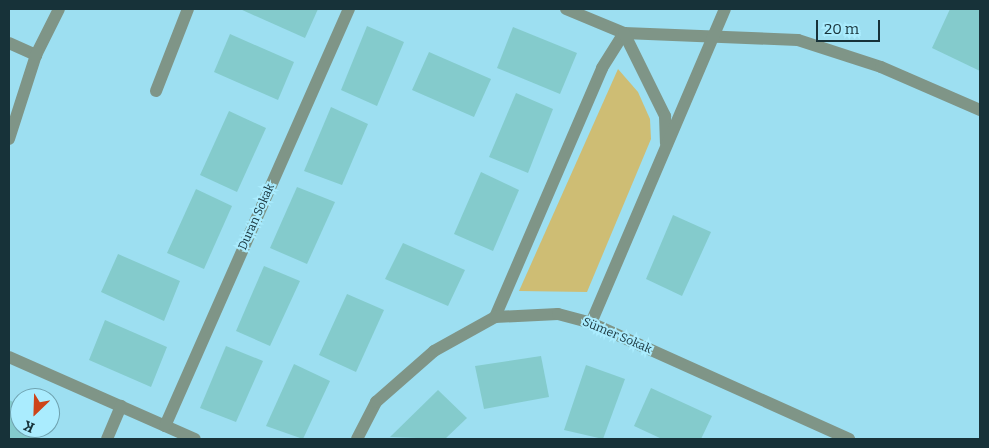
<!DOCTYPE html>
<meta charset="utf-8">
<style>
body{margin:0}
#map{position:relative;width:989px;height:448px;overflow:hidden;background:#9ddff1;font-family:Bitter,serif}
div>[style]{position:absolute}
[style*='--x']{left:calc(var(--x)*1px);top:calc(var(--y)*1px);width:calc(var(--w)*1px);rotate:calc(var(--a)*1deg)}
.green>*{inset:0;background:#cebd74}
.building>*{inset:0;background:#84cbcc}
.street>*{height:12px;margin:-6px;padding:0 6px;transform-origin:6px;border-radius:6px;background:#7f9587}
span{translate:-50% -50%;white-space:nowrap;text-align:center;line-height:1.15;-webkit-text-stroke:4px #aaecfe;paint-order:stroke}
.street-label{font-size:12px;color:#173239}
.frame{position:absolute;inset:0;border:10px solid #173239;pointer-events:none}
.north{position:absolute;left:10px;top:388px;width:50px;height:50px;box-sizing:border-box;background:#aaecfe;border:1px solid #6fa2af;border-radius:50%;rotate:204deg;font-size:14px;font-weight:700;line-height:20px;text-align:center;color:#173239}
.north::after{content:'';display:block;margin:auto;width:18px;height:22px;background:#cd451a;clip-path:polygon(50% 0,100% 100%,50% 72%,0 100%)}
.scale{position:absolute;left:816px;top:20px;width:64px;height:22px;box-sizing:border-box;border:2px solid #173239;border-top:0;padding-left:6px;font-size:15px;line-height:18px;white-space:nowrap;color:#173239;-webkit-text-stroke:4px #aaecfe;paint-order:stroke}
</style>
<div id="map">
<div class="green">
<i style="clip-path:polygon(618px 69px,638px 92px,650px 119px,651px 139px,587px 292px,519px 291px)"></i>
</div>
<div class="building">
<i style="clip-path:polygon(240px 9px,318px 9px,305px 38px)"></i>
<i style="clip-path:polygon(950px 9px,980px 9px,980px 71px,932px 48px)"></i>
<i style="clip-path:polygon(367px 26px,404px 42px,377px 106px,341px 90px)"></i>
<i style="clip-path:polygon(513px 27px,577px 53px,560px 94px,497px 68px)"></i>
<i style="clip-path:polygon(230px 34px,294px 62px,278px 100px,214px 72px)"></i>
<i style="clip-path:polygon(429px 52px,491px 79px,474px 117px,412px 90px)"></i>
<i style="clip-path:polygon(516px 93px,553px 109px,528px 173px,489px 157px)"></i>
<i style="clip-path:polygon(331px 107px,368px 124px,342px 185px,304px 171px)"></i>
<i style="clip-path:polygon(229px 111px,266px 128px,237px 192px,200px 175px)"></i>
<i style="clip-path:polygon(481px 172px,519px 190px,493px 251px,454px 234px)"></i>
<i style="clip-path:polygon(297px 187px,335px 202px,307px 264px,270px 248px)"></i>
<i style="clip-path:polygon(196px 189px,232px 206px,204px 269px,167px 253px)"></i>
<i style="clip-path:polygon(673px 215px,711px 232px,682px 296px,646px 279px)"></i>
<i style="clip-path:polygon(403px 243px,465px 270px,448px 306px,385px 279px)"></i>
<i style="clip-path:polygon(118px 254px,180px 281px,164px 321px,101px 292px)"></i>
<i style="clip-path:polygon(264px 266px,300px 281px,270px 346px,236px 331px)"></i>
<i style="clip-path:polygon(347px 294px,384px 310px,356px 372px,319px 355px)"></i>
<i style="clip-path:polygon(105px 320px,167px 347px,151px 387px,89px 360px)"></i>
<i style="clip-path:polygon(226px 346px,263px 361px,236px 422px,200px 408px)"></i>
<i style="clip-path:polygon(541px 356px,549px 397px,484px 409px,475px 366px)"></i>
<i style="clip-path:polygon(294px 364px,330px 381px,303px 439px,266px 426px)"></i>
<i style="clip-path:polygon(586px 365px,625px 379px,603px 439px,564px 430px)"></i>
<i style="clip-path:polygon(651px 388px,712px 416px,701px 439px,662px 439px,634px 426px)"></i>
<i style="clip-path:polygon(438px 390px,467px 418px,445px 439px,390px 437px)"></i>
<i style="clip-path:polygon(9px 400px,20px 405px,20px 428px,41px 428px,36px 439px,9px 439px)"></i>
</div>
<div class="street">
<i style="--x:566;--y:9;--w:63;--a:22.5"></i>
<i style="--x:624;--y:33;--w:174;--a:2.3"></i>
<i style="--x:798;--y:40;--w:87;--a:18"></i>
<i style="--x:881;--y:67;--w:108;--a:23.5"></i>
<i style="--x:9;--y:43;--w:30;--a:24"></i>
<i style="--x:156;--y:91;--w:88;--a:-68.7"></i>
<i style="--x:9;--y:139;--w:88;--a:-72.2"></i>
<i style="--x:36;--y:55;--w:51;--a:-63.4"></i>
<i style="--x:495;--y:317;--w:271;--a:-66.7"></i>
<i style="--x:602;--y:68;--w:41;--a:-57.8"></i>
<i style="--x:624;--y:33;--w:93;--a:63.7"></i>
<i style="--x:665;--y:116;--w:27;--a:88"></i>
<i style="--x:591;--y:323;--w:341;--a:-66.9"></i>
<i style="--x:9;--y:357;--w:203;--a:23.8"></i>
<i style="--x:165;--y:426;--w:456;--a:-66.2"></i>
<i style="--x:107;--y:439;--w:36;--a:-67"></i>
<i style="--x:357;--y:439;--w:42;--a:-62.8"></i>
<i style="--x:376;--y:402;--w:77;--a:-41.3"></i>
<i style="--x:434;--y:351;--w:70;--a:-29.1"></i>
<i style="--x:495;--y:317;--w:63;--a:-2.7"></i>
<i style="--x:558;--y:314;--w:34;--a:15"></i>
<i style="--x:591;--y:323;--w:283;--a:24.2"></i>
</div>
<div class="street-label">
<span style="left:257px;top:217px;rotate:-66deg">Duran Sokak</span>
<span style="left:617px;top:336px;rotate:23deg">Sümer Sokak</span>
</div>
<div class="frame"></div>
<div class="north">K</div>
<div class="scale">20 m</div>
</div>
